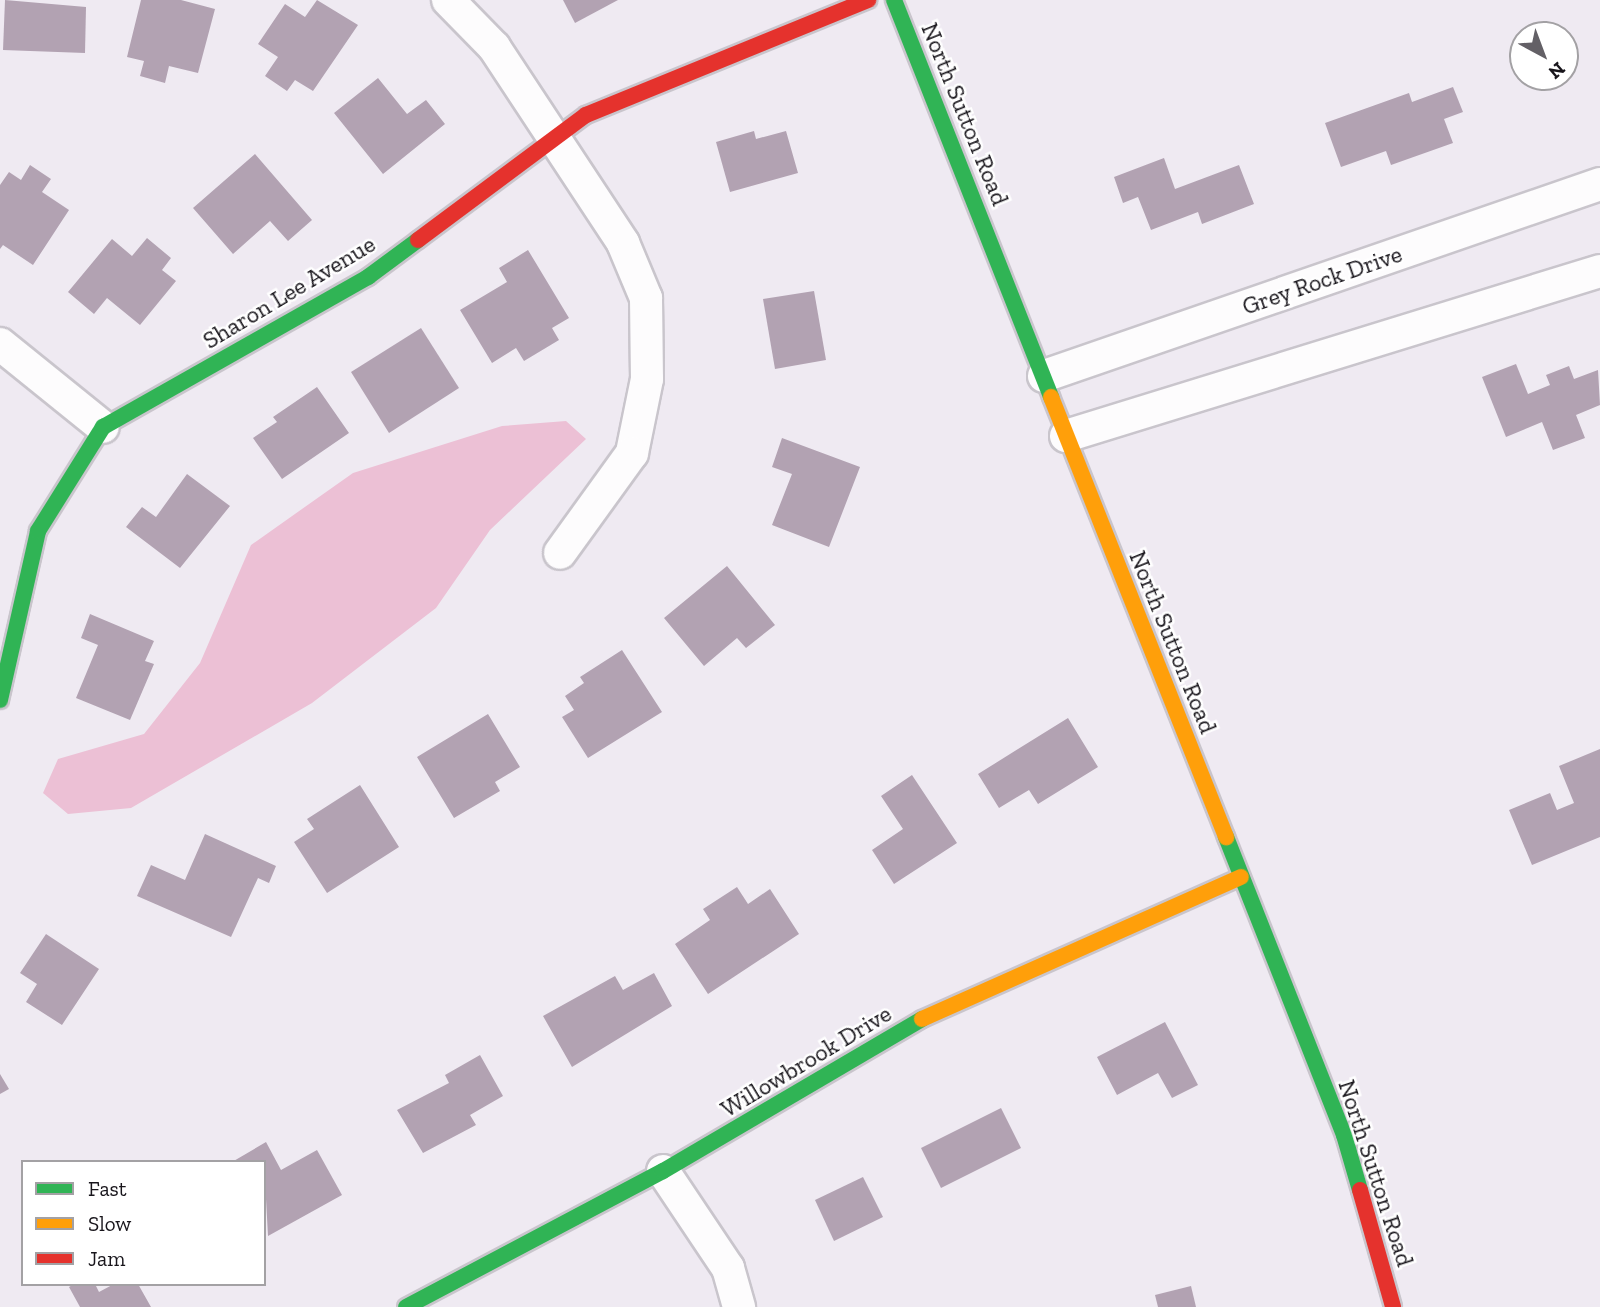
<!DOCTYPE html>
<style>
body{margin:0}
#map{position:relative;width:1600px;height:1307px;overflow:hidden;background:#efeaf2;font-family:"Zilla Slab",serif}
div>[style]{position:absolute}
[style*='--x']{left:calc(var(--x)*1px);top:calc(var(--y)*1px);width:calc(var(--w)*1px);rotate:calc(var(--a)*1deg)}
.green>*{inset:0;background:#ecc0d5}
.building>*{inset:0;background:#b2a2b2}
.roads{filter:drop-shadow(2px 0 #c9c5cc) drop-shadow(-2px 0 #c9c5cc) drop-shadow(0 2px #c9c5cc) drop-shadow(0 -2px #c9c5cc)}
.street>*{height:32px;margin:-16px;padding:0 16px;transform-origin:16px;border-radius:16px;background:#fdfcfd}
.fast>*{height:16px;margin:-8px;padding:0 8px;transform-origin:8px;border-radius:8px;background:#30b455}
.slow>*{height:16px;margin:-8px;padding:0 8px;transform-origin:8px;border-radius:8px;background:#ff9f0a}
.jam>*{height:16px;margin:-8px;padding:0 8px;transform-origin:8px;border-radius:8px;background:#e5322d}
span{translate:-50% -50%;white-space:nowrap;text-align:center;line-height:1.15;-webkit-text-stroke:5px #fff;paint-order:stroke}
.street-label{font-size:24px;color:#18151b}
.legend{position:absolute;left:21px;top:1160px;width:245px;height:126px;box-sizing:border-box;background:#fff;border:2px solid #a3a1a4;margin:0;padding:9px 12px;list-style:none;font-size:21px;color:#18151b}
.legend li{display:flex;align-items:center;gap:14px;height:35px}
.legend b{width:35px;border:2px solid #a3a1a4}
.north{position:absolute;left:1509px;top:21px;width:70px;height:70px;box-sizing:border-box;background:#fff;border:2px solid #a3a1a4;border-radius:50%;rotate:139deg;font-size:19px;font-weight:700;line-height:28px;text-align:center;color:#18151b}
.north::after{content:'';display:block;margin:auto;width:24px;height:32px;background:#636066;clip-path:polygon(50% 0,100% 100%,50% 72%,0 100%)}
</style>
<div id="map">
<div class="green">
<i style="clip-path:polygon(566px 421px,586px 439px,490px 530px,436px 608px,312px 703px,131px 808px,68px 814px,43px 793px,58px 759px,144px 734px,200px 663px,251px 545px,353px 473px,502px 426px)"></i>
</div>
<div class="building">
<i style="clip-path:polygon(5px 0,86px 7px,85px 53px,3px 50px)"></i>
<i style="clip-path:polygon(141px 0,181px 0,215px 9px,198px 73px,169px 66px,165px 83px,140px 76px,144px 61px,127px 57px)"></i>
<i style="clip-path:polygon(317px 0,358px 25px,313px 91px,295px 80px,287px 91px,265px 76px,278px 57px,258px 44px,285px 4px,305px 17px)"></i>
<i style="clip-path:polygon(563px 0,618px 0,575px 23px)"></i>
<i style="clip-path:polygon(378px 78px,407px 114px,426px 100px,445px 124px,383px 174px,334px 113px)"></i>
<i style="clip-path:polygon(1453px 87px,1463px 112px,1444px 119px,1453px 143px,1391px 165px,1386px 151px,1341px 167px,1325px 123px,1409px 93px,1412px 102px)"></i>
<i style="clip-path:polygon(754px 131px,756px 139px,786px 131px,798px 173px,730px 192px,716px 142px)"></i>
<i style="clip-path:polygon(255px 154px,312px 220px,288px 241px,270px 221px,233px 254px,193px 208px)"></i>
<i style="clip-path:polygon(1164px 158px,1175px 189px,1239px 165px,1254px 204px,1202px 224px,1198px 212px,1151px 230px,1138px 197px,1123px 203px,1114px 177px)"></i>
<i style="clip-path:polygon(30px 165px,51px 179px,42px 192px,69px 210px,33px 265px,3px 245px,0 249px,0 185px,9px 172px,21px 180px)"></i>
<i style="clip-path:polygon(147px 238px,171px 258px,162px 270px,176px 281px,140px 325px,107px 298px,94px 314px,68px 292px,112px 239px,132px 256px)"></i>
<i style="clip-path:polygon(528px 250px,569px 318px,552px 328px,559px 340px,524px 361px,516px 348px,492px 363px,460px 310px,507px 282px,499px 268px)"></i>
<i style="clip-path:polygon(814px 291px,826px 360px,775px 369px,763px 299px)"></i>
<i style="clip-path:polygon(421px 328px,459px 388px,389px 433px,351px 372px)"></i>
<i style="clip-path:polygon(1516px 364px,1528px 394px,1550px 385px,1546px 375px,1569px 366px,1574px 379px,1598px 370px,1600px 405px,1576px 415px,1585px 438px,1553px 450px,1542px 422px,1506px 437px,1482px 377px)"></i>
<i style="clip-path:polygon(317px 387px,349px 433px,282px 479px,253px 438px,277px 422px,273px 417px)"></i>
<i style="clip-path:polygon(782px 438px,860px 467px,829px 547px,772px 525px,792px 474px,772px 467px)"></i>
<i style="clip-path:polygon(187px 474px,230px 506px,180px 568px,126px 527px,142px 507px,156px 517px)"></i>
<i style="clip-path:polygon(727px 566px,775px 625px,746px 648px,737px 638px,704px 666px,664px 618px)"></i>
<i style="clip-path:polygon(90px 614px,154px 641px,145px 661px,154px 664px,130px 720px,76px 698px,98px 645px,81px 638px)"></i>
<i style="clip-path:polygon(622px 650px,662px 712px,588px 758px,562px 717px,574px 710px,565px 696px,584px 683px,580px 677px)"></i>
<i style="clip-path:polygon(488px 714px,520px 767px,495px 782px,500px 791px,454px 818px,417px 757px)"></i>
<i style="clip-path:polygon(1068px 718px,1098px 767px,1038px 804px,1029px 790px,999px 808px,978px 774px)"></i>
<i style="clip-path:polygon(1600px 749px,1600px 837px,1532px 865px,1509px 810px,1550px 793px,1557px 810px,1574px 803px,1559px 766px)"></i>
<i style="clip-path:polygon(912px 775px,957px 843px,894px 884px,872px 850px,903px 829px,881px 796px)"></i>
<i style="clip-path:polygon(360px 785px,399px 847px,327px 893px,294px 842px,314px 829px,307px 819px)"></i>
<i style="clip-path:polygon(205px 834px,276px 866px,269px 883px,258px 878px,231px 937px,137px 896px,151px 865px,185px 880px)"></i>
<i style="clip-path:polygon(737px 887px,748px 904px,770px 889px,799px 934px,708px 994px,675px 944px,710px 920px,703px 909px)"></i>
<i style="clip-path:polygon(46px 934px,99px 969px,62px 1025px,26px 1002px,37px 984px,20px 973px)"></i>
<i style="clip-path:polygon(654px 973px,672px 1006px,572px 1067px,543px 1016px,615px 976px,623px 990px)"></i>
<i style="clip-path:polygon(1165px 1022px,1198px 1085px,1172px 1098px,1158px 1073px,1117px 1095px,1097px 1057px)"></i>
<i style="clip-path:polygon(480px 1055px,503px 1096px,470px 1115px,476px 1125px,423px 1153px,397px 1110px,449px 1083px,445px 1075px)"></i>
<i style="clip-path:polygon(0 1074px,9px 1089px,0 1094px)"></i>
<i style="clip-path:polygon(1001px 1108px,1021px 1148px,941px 1188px,921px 1148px)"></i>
<i style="clip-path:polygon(266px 1142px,281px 1170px,317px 1150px,342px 1195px,268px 1236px,264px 1162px,232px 1162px)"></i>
<i style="clip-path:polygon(863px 1177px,883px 1217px,834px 1241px,815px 1200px)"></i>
<i style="clip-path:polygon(74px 1284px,95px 1284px,99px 1292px,114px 1284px,138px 1284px,151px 1307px,80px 1307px,69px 1287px)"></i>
<i style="clip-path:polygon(1191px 1286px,1196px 1307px,1158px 1307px,1155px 1295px)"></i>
</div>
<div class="roads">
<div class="street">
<i style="--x:448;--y:0;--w:66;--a:45.6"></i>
<i style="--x:494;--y:47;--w:235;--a:56.6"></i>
<i style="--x:623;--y:243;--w:60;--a:67.3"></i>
<i style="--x:646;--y:298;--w:81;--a:89.3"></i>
<i style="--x:647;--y:379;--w:76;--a:101.5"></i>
<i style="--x:632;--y:453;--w:123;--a:125.8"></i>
<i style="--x:0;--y:344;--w:132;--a:38.9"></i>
<i style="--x:1044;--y:376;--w:588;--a:-19.05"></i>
<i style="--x:1066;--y:436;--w:559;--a:-17.17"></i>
<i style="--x:663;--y:1171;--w:117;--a:56.2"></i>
<i style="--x:728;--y:1268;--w:41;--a:74.2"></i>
</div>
<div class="fast">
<i style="--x:894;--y:0;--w:427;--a:68.4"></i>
<i style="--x:0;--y:700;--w:173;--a:-77.3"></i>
<i style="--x:38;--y:531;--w:123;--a:-58"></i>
<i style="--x:103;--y:427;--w:305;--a:-29.5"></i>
<i style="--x:368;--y:277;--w:62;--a:-36.5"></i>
<i style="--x:1226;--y:837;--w:321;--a:68.4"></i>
<i style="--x:1344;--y:1135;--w:57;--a:73.8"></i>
<i style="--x:406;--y:1307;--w:291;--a:-27.9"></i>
<i style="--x:663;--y:1171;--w:300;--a:-30.4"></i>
</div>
<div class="slow">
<i style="--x:1051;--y:397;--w:474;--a:68.3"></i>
<i style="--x:922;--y:1019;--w:349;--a:-24"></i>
</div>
<div class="jam">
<i style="--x:418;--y:240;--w:209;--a:-36.7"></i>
<i style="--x:586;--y:115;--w:305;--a:-22.2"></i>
<i style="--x:1360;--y:1190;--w:122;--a:74.2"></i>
</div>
</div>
<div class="street-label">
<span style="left:965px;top:114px;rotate:68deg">North Sutton Road</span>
<span style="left:1322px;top:280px;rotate:-19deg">Grey Rock Drive</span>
<span style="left:289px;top:292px;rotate:-31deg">Sharon Lee Avenue</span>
<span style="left:1173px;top:642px;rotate:68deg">North Sutton Road</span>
<span style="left:806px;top:1061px;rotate:-31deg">Willowbrook Drive</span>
<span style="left:1376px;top:1173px;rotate:72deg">North Sutton Road</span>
</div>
<ul class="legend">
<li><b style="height:9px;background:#30b455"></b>Fast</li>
<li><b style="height:9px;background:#ff9f0a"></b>Slow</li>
<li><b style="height:9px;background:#e5322d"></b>Jam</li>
</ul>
<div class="north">N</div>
</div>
